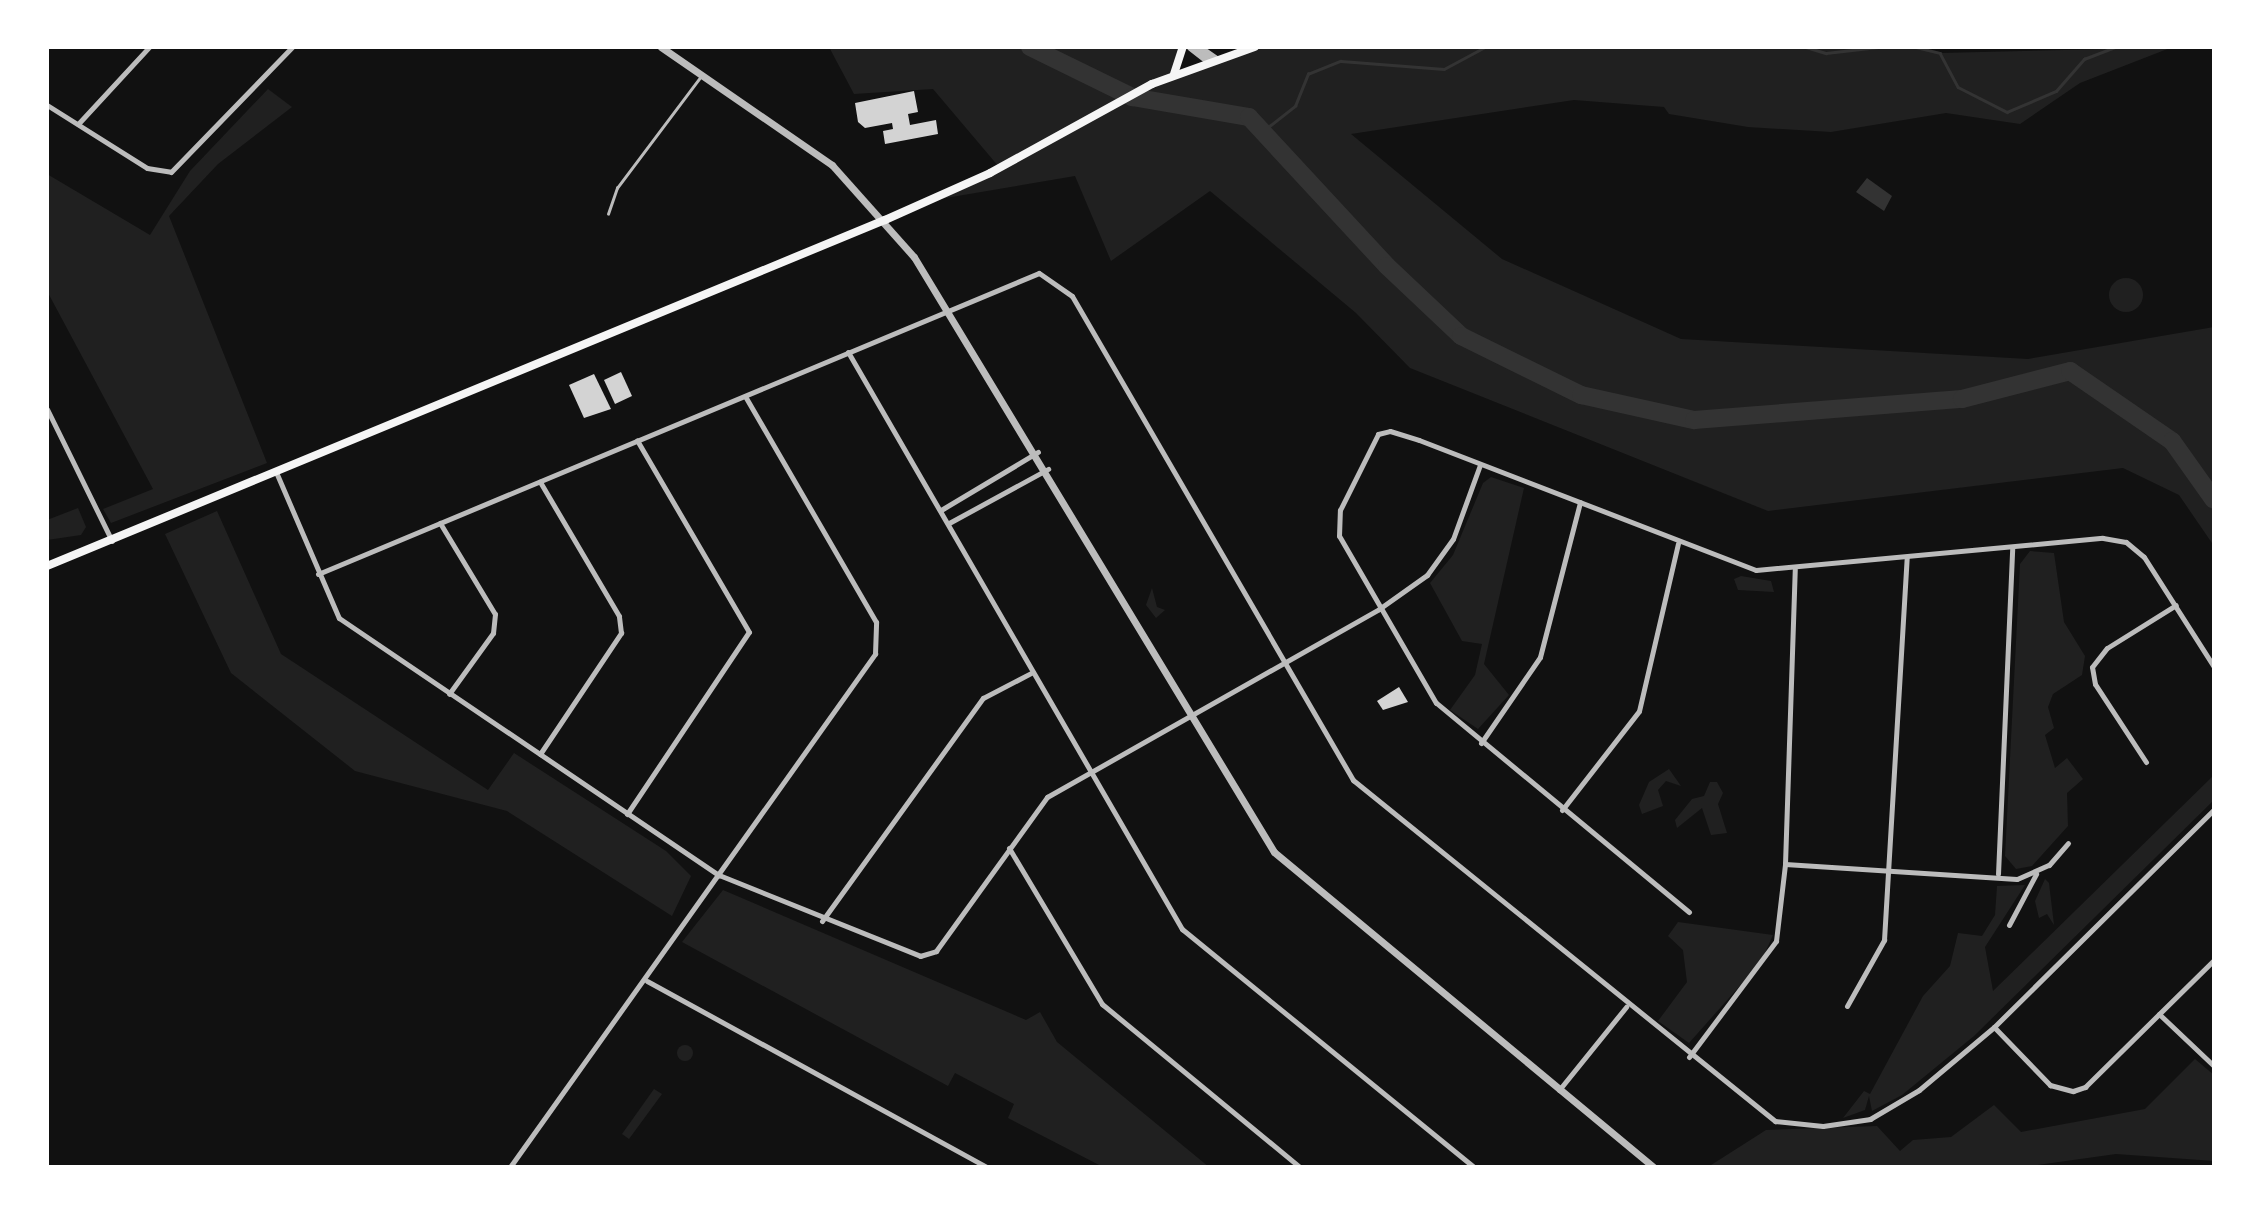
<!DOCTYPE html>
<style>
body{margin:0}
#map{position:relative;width:2261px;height:1214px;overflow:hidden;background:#111;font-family:Roboto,sans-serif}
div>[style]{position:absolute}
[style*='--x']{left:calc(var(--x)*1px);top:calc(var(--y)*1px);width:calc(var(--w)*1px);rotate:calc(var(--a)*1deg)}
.green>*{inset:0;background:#202020}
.round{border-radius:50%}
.water>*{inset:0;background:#333}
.stream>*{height:2.5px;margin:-1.25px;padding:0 1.25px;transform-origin:1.25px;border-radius:1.25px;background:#333}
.river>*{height:18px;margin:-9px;padding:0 9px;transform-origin:9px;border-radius:9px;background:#333}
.building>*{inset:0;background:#d3d3d3}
.service>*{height:2.5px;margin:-1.25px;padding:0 1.25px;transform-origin:1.25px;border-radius:1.25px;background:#bcbcbc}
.minor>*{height:5px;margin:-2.5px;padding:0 2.5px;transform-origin:2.5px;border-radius:2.5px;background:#bcbcbc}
.tertiary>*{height:7px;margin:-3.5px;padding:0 3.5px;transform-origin:3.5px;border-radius:3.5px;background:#bcbcbc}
.secondary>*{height:8px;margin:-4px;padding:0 4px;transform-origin:4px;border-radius:4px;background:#f5f5f5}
span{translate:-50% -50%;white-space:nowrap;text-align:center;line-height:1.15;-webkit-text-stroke:7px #fff;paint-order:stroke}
.frame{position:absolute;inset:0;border:49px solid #fff;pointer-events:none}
</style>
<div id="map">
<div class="green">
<i style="clip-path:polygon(829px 47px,1183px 47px,1175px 72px,1255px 47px,1916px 47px,1940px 53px,2194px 47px,2170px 48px,2080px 83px,2020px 124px,1946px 113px,1831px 132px,1748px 127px,1669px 114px,1664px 107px,1574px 100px,1351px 134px,1502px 259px,1681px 339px,2028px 359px,2214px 327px,2214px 546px,2179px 495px,2123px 468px,1768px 511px,1410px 368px,1356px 313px,1210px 191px,1111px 261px,1075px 176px,922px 202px,999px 167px,933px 89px,854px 94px)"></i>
<i style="clip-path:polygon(268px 89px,292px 107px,218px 164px,169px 216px,267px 463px,111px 523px,103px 509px,153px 489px,47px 291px,47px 174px,150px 235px,190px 171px)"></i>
<i class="round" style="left:2109px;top:278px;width:34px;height:34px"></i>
<i style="clip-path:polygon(1491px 477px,1524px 488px,1484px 664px,1509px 695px,1478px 729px,1450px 710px,1475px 675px,1482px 644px,1462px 641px,1430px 583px,1453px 555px,1483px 483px)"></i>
<i style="clip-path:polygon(78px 508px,86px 527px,81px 535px,47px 540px,47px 520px)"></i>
<i style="clip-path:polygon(217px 511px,281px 654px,488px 790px,514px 753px,666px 851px,691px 876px,672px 916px,507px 811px,355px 771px,231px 673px,165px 534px)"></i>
<i style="clip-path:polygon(2030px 551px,2054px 553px,2064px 622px,2085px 656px,2082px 675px,2053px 694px,2048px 707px,2054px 728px,2045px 735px,2055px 768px,2067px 758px,2083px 779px,2067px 793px,2068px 826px,2032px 866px,2016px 869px,2005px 856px,2020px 564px)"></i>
<i style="clip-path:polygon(1741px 576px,1771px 581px,1774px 592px,1738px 590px,1734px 579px)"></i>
<i style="clip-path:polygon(1152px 588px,1157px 607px,1165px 610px,1156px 618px,1146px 605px)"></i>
<i style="clip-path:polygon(1669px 769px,1681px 786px,1666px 781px,1658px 790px,1663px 806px,1642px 814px,1639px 805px,1649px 782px)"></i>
<i style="clip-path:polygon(2214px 775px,2214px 800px,1974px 1036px,1902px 1095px,1872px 1111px,1869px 1096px,1865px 1110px,1843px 1118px,1864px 1091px,1870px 1094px,1923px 996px,1950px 966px,1958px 933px,1982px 936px,1995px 915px,1997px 886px,2025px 885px,1985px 947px,1993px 991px)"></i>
<i style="clip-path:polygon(1710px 782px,1717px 782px,1723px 793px,1718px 804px,1727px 833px,1711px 835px,1702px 808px,1677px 828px,1675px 820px,1692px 799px,1704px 796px)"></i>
<i style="clip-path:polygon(2045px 879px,2049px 883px,2054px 925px,2047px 914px,2039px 918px,2035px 901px)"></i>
<i style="clip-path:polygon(723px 890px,1026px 1020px,1040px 1012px,1057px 1042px,1209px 1167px,1103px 1167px,1008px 1118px,1014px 1104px,955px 1073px,948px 1086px,682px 942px)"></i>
<i style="clip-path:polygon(1678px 922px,1773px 935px,1761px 962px,1689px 1043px,1658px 1021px,1687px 982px,1683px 950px,1668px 936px)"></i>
<i class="round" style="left:677px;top:1045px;width:16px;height:16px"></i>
<i style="clip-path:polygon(2195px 1059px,2214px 1075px,2214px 1161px,2116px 1154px,2024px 1167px,1708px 1167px,1766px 1130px,1877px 1126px,1900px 1151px,1913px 1140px,1951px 1137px,1994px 1105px,2021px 1132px,2145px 1109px)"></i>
<i style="clip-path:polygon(654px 1089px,662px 1094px,629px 1139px,622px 1134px)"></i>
</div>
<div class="water">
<i style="clip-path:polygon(1867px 178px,1892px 196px,1884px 211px,1856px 192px)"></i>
</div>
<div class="stream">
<i style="--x:1806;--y:47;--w:21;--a:17"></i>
<i style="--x:1826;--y:53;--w:52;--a:-6.6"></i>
<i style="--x:1916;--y:47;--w:25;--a:14"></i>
<i style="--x:1940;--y:53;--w:38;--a:62"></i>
<i style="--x:1958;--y:87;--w:55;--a:27"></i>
<i style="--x:2007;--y:112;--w:53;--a:-23.2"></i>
<i style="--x:2056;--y:91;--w:43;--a:-48.8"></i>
<i style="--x:2084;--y:59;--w:34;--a:-21"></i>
<i style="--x:1263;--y:131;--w:41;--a:-38"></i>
<i style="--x:1295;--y:106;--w:35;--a:-68"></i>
<i style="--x:1308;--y:74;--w:35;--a:-22"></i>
<i style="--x:1341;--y:61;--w:103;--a:4.4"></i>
<i style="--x:1444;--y:69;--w:47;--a:-28.2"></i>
</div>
<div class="river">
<i style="--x:1030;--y:47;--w:114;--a:26.1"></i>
<i style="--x:1132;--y:97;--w:119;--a:9.7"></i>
<i style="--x:1249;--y:117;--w:203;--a:47.2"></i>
<i style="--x:1387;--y:266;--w:102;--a:43.4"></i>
<i style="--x:1461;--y:336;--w:134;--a:26.2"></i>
<i style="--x:1581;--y:395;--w:116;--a:12.5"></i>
<i style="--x:1694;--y:420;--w:269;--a:-4.5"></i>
<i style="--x:1962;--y:399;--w:112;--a:-14.5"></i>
<i style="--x:2070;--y:371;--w:124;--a:34.5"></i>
<i style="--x:2172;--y:441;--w:72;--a:54.6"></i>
</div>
<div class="building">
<i style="clip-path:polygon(914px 91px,918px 112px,908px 114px,910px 125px,936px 120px,938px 134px,885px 144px,883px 131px,893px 129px,892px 123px,865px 128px,858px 122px,855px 103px)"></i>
<i style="clip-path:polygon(621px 372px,632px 396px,615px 404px,604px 380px)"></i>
<i style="clip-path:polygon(594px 374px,611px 409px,584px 418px,569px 385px)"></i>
<i style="clip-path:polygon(1399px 687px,1408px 702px,1383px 710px,1377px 701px)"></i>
</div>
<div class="service">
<i style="--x:608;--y:214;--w:28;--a:-71"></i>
<i style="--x:617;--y:188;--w:140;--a:-53.1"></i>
</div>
<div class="minor">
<i style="--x:47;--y:105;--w:118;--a:32.2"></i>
<i style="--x:147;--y:168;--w:24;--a:9"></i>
<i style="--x:171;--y:172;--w:174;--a:-45.9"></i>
<i style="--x:78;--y:124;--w:105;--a:-47.3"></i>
<i style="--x:848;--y:352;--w:667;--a:59.94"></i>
<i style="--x:1182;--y:929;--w:377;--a:39.2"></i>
<i style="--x:47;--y:409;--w:147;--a:63.8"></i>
<i style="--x:276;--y:472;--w:159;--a:66.7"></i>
<i style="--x:339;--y:618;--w:459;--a:34.1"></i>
<i style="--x:719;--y:875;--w:217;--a:21.9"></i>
<i style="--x:920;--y:956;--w:17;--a:-17"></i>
<i style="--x:936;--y:951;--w:190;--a:-54.2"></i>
<i style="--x:1047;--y:797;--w:382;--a:-29.5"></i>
<i style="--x:1379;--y:609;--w:59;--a:-35.3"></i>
<i style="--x:1427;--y:575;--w:44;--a:-54.2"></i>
<i style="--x:1453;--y:539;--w:79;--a:-70"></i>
<i style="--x:941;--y:510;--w:113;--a:-30.9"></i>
<i style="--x:440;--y:523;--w:106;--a:58.9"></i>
<i style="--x:495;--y:614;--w:19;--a:96"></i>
<i style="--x:493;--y:633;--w:75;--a:125.8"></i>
<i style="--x:949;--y:523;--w:113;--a:-28.6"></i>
<i style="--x:318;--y:574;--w:781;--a:-22.66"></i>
<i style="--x:1039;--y:273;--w:40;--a:34.9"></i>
<i style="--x:1072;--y:296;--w:560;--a:59.86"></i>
<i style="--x:1353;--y:780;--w:543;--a:38.94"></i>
<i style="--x:1775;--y:1121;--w:48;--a:5.9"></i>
<i style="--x:1823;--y:1126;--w:48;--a:-8.5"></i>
<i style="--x:1870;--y:1119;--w:57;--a:-30.6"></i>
<i style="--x:1919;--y:1090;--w:98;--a:-40"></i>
<i style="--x:1994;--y:1027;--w:310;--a:-44.7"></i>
<i style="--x:1481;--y:743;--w:104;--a:-55.5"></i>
<i style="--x:1540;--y:657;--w:160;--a:-75.5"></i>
<i style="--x:540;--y:754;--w:146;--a:-56.2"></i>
<i style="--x:621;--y:633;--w:17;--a:-97"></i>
<i style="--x:619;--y:616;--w:156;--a:-120.5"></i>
<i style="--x:2146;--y:762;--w:93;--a:-123.2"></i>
<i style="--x:2095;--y:684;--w:17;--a:-100"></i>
<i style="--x:2092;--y:667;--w:24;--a:-52"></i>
<i style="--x:2107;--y:648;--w:81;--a:-31.9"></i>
<i style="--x:1562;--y:810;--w:125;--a:-52.1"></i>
<i style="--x:1639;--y:711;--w:172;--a:-76.9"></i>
<i style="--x:627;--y:814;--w:219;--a:-56.2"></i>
<i style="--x:749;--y:632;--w:222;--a:-120.3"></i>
<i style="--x:1009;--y:848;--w:182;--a:59.2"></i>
<i style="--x:1102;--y:1004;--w:256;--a:39.5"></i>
<i style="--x:1785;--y:864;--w:232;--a:3.7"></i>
<i style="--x:2017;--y:879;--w:35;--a:-24"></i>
<i style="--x:2049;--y:865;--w:29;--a:-49"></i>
<i style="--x:1998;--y:874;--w:326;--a:-87.5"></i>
<i style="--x:1689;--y:912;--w:328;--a:-140.4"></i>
<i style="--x:1436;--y:703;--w:193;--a:-120.1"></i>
<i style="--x:1339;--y:536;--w:26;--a:-88"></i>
<i style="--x:1340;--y:510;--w:85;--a:-63.4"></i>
<i style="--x:1378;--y:434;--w:12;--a:-14"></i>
<i style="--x:1390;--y:431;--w:30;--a:17"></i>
<i style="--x:1419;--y:440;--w:361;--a:21.1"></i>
<i style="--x:1756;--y:570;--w:348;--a:-5.3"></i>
<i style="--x:2103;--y:538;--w:23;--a:10"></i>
<i style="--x:2126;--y:542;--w:23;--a:40"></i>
<i style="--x:2144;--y:557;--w:130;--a:57.5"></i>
<i style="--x:822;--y:921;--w:275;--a:-54.2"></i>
<i style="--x:983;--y:698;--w:56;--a:-27.5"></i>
<i style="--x:2009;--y:925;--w:58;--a:-62.1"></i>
<i style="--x:647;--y:981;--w:388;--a:28.7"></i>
<i style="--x:1847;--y:1006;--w:76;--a:-60.7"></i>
<i style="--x:1884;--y:940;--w:383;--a:-86.6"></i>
<i style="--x:2159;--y:1014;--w:76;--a:43.4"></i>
<i style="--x:1994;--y:1027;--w:81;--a:46"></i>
<i style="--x:2050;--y:1085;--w:24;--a:15"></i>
<i style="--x:2073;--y:1091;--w:13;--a:-18"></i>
<i style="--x:2085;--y:1087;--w:181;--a:-44.6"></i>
<i style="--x:1689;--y:1057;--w:145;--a:-53.1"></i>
<i style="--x:1776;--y:941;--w:78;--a:-83.3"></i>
<i style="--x:1785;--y:864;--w:295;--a:-88.1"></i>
<i style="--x:1559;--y:1090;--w:107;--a:-51.1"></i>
<i style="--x:510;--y:1167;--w:630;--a:-54.57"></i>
<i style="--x:875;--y:654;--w:32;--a:-88"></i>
<i style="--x:876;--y:622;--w:261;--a:-120.1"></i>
</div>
<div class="tertiary">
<i style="--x:661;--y:47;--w:208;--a:34.6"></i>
<i style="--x:832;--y:165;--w:123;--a:48.3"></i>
<i style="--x:914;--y:257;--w:695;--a:58.82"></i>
<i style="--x:1274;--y:852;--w:493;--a:39.7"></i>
<i style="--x:1190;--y:47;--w:24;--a:38"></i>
<i style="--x:1199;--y:47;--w:21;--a:35"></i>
</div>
<div class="secondary">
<i style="--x:1174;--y:74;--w:28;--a:-72"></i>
<i style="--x:47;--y:566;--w:907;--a:-22.44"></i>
<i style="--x:885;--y:220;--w:115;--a:-24.1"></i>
<i style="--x:990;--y:173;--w:185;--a:-28.8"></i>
<i style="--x:1152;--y:84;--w:109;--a:-19.8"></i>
</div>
<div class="frame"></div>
</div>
